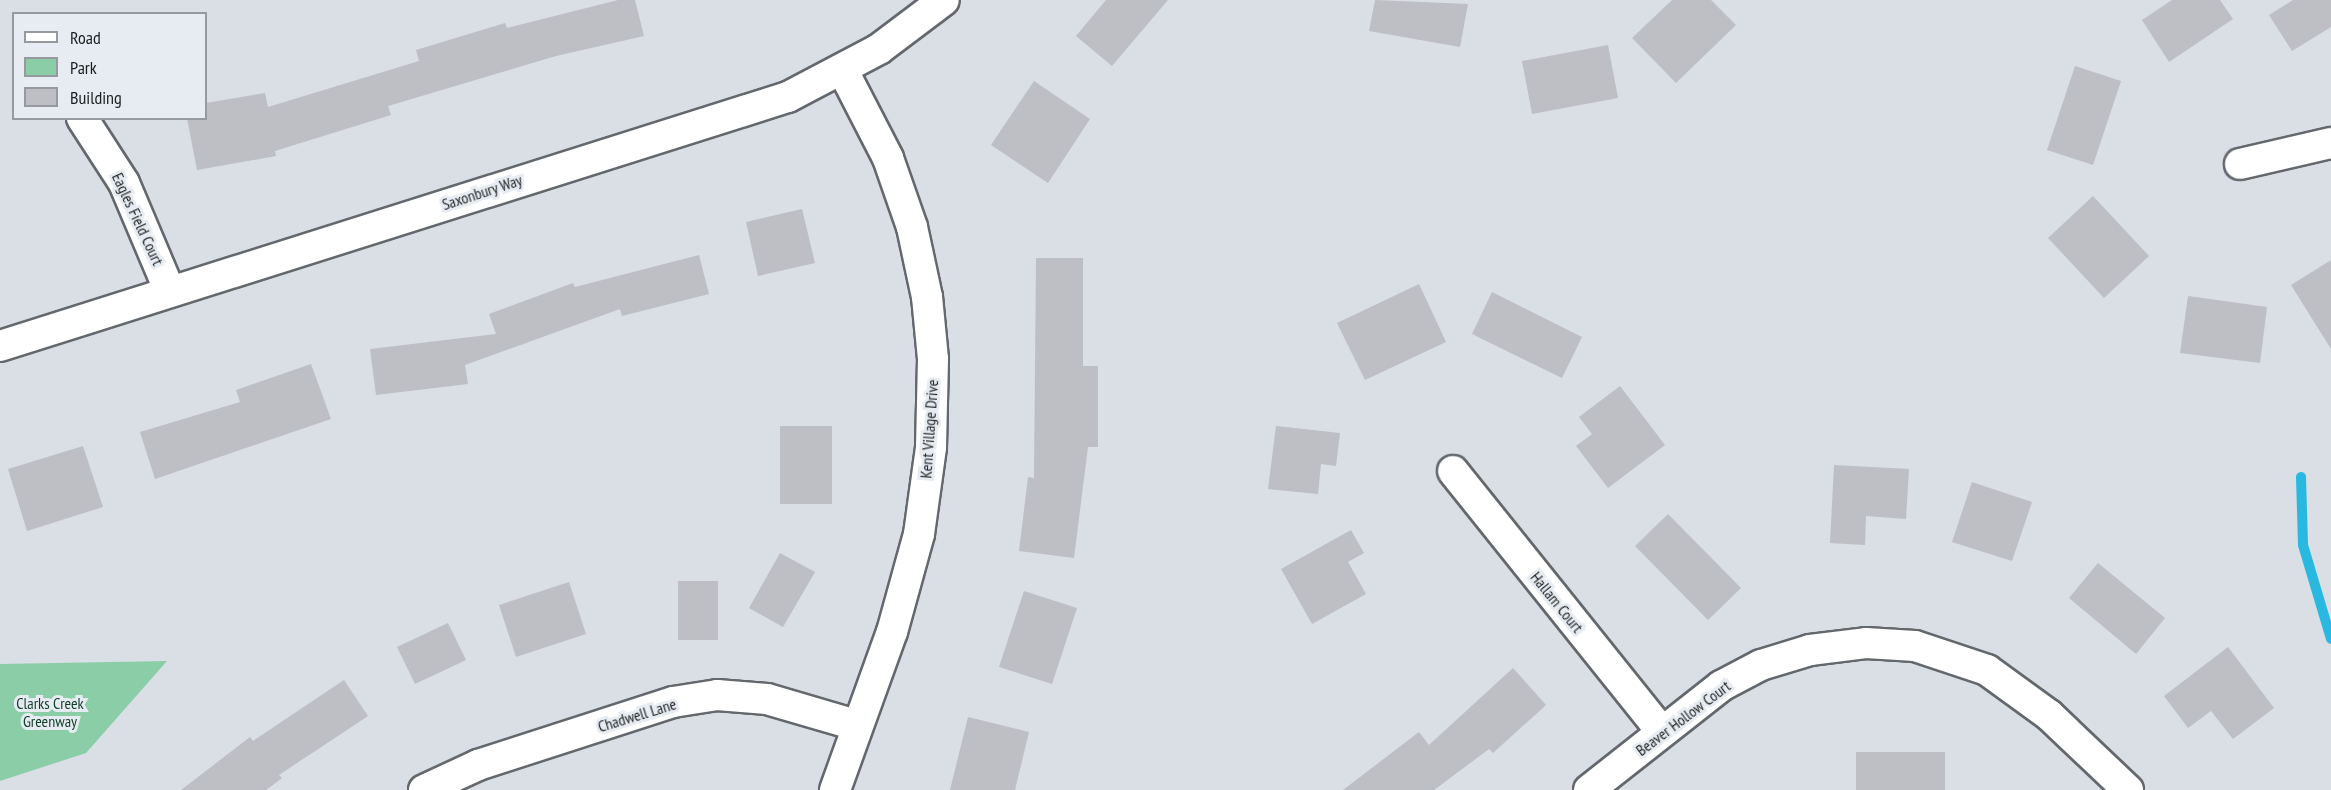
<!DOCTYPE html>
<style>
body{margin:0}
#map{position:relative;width:2331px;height:790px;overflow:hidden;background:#d9dfe5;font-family:"PT Sans Narrow",sans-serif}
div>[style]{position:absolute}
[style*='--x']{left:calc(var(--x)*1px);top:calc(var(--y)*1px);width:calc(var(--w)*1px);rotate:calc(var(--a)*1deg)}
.green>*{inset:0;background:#8acda7}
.stream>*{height:10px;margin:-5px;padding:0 5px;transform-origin:5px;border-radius:5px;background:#29b8e0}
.building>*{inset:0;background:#bebec5}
.roads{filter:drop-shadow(2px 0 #63686d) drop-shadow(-2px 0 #63686d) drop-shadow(0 2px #63686d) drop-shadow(0 -2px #63686d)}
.minor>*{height:30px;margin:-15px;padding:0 15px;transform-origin:15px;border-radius:15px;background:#fff}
span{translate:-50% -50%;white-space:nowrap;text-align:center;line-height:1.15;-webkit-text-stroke:6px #e7ecf2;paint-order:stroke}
.street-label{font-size:16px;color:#1c1f20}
.park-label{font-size:16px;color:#113e29}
.legend{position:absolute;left:12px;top:12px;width:195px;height:108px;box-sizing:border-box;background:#e7ecf2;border:2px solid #969a9e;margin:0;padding:8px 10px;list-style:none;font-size:18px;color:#1c1f20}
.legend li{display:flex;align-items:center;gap:12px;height:30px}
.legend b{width:30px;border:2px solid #969a9e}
</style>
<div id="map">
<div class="green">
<i style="clip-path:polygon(167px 661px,86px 753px,0 781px,0 664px)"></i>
</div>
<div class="stream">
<i style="--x:2301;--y:477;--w:68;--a:88.3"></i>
<i style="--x:2303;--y:545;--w:98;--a:73.4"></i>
</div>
<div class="building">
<i style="clip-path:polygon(618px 0,635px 0,644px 36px,556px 56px,388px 106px,391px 115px,275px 151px,276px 156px,197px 170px,187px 118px,206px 118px,206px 103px,265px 93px,268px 107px,419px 61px,416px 50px,505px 23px,507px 28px)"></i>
<i style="clip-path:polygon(1106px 0,1168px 0,1112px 66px,1076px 36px)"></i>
<i style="clip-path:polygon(1375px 0,1468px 4px,1460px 47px,1369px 31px)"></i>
<i style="clip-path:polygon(1672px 0,1711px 0,1736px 25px,1676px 83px,1632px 38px)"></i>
<i style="clip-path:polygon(2172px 0,2220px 0,2233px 19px,2169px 62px,2142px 20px)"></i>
<i style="clip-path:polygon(2293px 0,2331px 0,2331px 27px,2292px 51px,2269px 15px)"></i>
<i style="clip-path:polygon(1608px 45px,1618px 98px,1532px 114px,1522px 61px)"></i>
<i style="clip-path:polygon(2075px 66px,2121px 81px,2093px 165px,2047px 150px)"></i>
<i style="clip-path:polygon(1034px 81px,1090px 119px,1048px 183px,991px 145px)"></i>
<i style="clip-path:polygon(2093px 196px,2149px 256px,2104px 298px,2048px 238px)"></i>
<i style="clip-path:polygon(802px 209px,815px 263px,758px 276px,746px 222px)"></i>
<i style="clip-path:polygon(699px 255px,709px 294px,622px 316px,620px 309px,465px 365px,468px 384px,376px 395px,370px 349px,496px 334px,489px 314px,573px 283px,575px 287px)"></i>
<i style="clip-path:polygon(1036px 258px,1083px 258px,1083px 366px,1098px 366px,1098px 447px,1088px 447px,1074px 558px,1019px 551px,1028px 477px,1034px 478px)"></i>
<i style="clip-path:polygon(2331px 260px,2331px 349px,2291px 285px)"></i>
<i style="clip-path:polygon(1419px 284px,1446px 342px,1365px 380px,1337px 323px)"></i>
<i style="clip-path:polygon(1492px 292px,1582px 337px,1562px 378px,1472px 334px)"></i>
<i style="clip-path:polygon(2188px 296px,2267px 307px,2260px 363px,2180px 353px)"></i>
<i style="clip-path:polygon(311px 364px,331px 419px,155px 479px,140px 432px,240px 402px,236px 390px)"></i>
<i style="clip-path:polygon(1620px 386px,1665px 445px,1608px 488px,1576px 446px,1592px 434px,1579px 417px)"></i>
<i style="clip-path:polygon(780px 426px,832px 426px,832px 504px,780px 504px)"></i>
<i style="clip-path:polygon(1276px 426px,1340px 433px,1336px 466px,1321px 464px,1318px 494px,1268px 489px)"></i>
<i style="clip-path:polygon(83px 446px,103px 507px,27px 531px,8px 469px)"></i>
<i style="clip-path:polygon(1834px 465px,1909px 469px,1906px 519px,1866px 516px,1865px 545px,1830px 543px)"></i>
<i style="clip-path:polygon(1972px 482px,2032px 502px,2012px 561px,1952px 542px)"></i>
<i style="clip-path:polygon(1668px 514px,1741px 588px,1708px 620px,1635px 546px)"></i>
<i style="clip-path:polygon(1351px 530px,1364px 553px,1348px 562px,1366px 594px,1312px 624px,1281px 569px)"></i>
<i style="clip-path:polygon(780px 553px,815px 572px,783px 627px,749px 608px)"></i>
<i style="clip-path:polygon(2098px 563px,2165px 618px,2136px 654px,2069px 598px)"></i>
<i style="clip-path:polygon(678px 581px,718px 581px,718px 640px,678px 640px)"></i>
<i style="clip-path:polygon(569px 582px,586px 634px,516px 657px,499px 605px)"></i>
<i style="clip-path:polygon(1024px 591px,1077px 608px,1052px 684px,999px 667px)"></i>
<i style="clip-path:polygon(448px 623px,466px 660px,415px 684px,397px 647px)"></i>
<i style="clip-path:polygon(2228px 647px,2274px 708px,2233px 739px,2211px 711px,2188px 728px,2164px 696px)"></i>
<i style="clip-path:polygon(1513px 668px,1546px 705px,1493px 753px,1489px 749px,1434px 790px,1343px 790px,1419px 732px,1429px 745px)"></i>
<i style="clip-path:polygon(344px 680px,368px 716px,279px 775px,282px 778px,266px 790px,181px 790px,250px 737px,253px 741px)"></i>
<i style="clip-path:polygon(968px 717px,1029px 732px,1015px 790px,950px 790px)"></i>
<i style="clip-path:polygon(1856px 752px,1945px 752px,1945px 790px,1856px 790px)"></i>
</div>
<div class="roads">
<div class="minor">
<i style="--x:82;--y:118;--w:77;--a:57.1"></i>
<i style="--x:124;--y:183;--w:118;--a:67.1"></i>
<i style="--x:2240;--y:164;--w:93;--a:-13"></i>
<i style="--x:0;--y:346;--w:826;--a:-17.54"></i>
<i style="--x:788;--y:97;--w:103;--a:-27.8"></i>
<i style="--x:879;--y:49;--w:81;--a:-37"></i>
<i style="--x:1453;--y:471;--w:334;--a:51.3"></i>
<i style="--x:424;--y:790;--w:60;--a:-24.8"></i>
<i style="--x:478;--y:765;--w:205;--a:-17.9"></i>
<i style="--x:673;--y:702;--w:45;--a:-9"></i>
<i style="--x:717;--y:695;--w:50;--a:4.6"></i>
<i style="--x:767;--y:699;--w:93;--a:16.3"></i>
<i style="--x:835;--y:790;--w:168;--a:-70.2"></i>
<i style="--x:892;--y:632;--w:102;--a:-74.6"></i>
<i style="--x:919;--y:534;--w:88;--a:-82.1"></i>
<i style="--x:931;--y:447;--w:88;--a:-88.7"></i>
<i style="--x:933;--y:359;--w:62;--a:-95.5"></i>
<i style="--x:927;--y:297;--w:72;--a:-102.1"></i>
<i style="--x:912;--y:227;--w:73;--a:-109.2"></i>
<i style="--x:888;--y:158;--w:98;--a:-117.3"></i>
<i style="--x:1589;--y:790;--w:168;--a:-38.2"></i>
<i style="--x:1721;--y:686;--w:45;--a:-27.7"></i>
<i style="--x:1761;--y:665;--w:51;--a:-17"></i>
<i style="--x:1810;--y:650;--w:56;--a:-7.1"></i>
<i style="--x:1866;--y:643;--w:49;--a:3.5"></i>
<i style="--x:1915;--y:646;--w:76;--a:18.4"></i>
<i style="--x:1987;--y:670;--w:77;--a:36"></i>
<i style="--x:2049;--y:715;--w:109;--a:43.5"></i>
</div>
</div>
<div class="street-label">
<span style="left:482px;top:192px;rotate:-18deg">Saxonbury Way</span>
<span style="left:138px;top:219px;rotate:65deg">Eagles Field Court</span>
<span style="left:929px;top:429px;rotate:-86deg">Kent Village Drive</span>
<span style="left:1557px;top:602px;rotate:51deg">Hallam Court</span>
<span style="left:637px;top:715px;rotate:-17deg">Chadwell Lane</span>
<span style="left:1683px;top:718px;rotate:-37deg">Beaver Hollow Court</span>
</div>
<div class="park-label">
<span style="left:50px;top:712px">Clarks Creek<br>Greenway</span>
</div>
<ul class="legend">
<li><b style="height:8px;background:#fff"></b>Road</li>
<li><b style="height:16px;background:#8acda7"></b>Park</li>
<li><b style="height:16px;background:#bebec5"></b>Building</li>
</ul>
</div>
